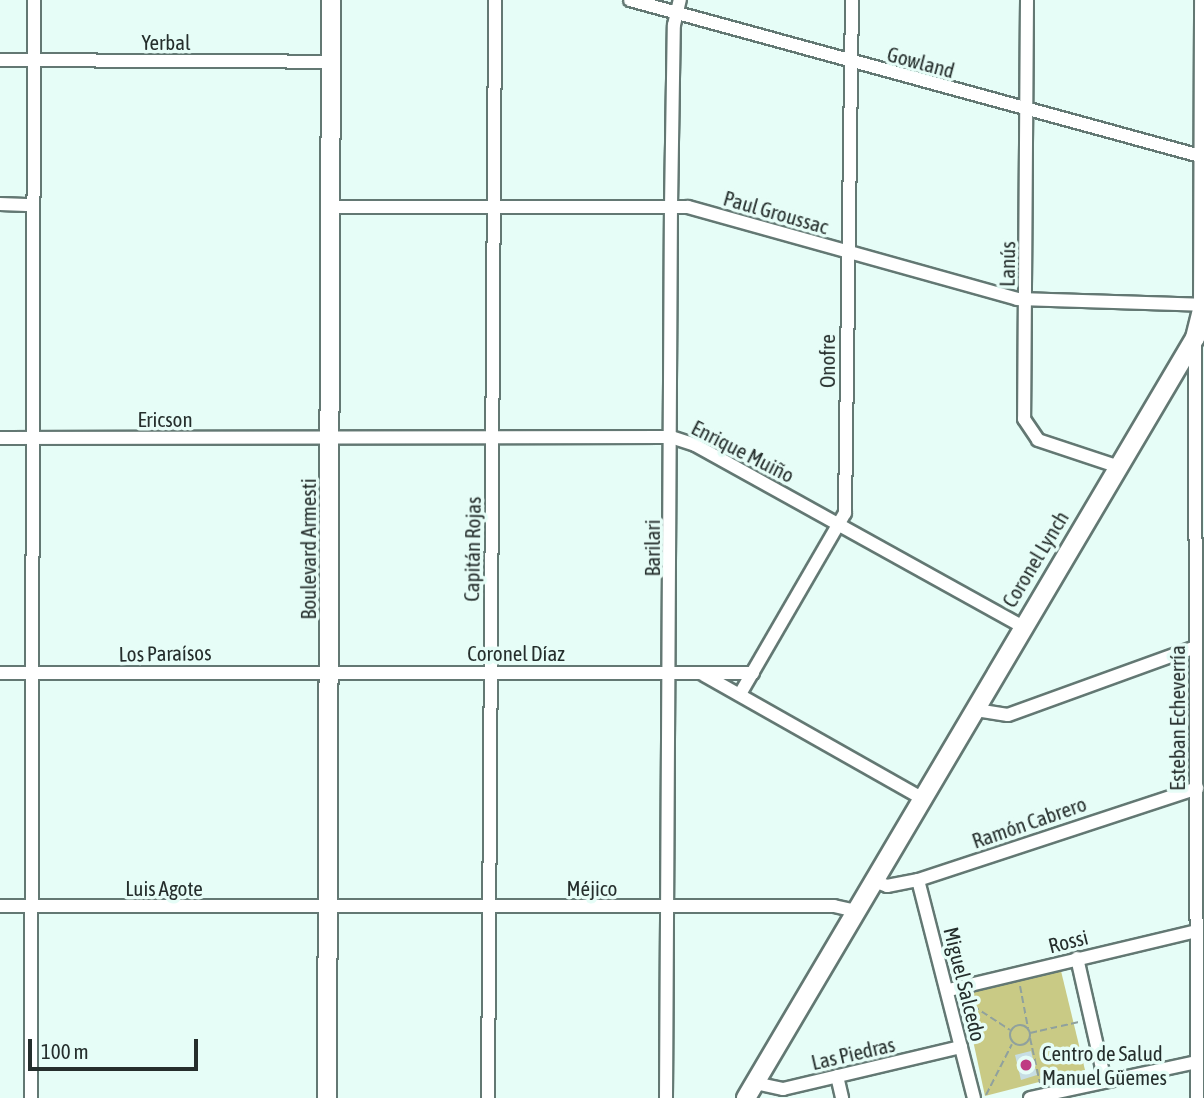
<!DOCTYPE html>
<meta charset="utf-8">
<style>
body{margin:0}
#map{position:relative;width:1204px;height:1098px;overflow:hidden;background:#e6fdf7;font-family:"Asap Condensed",sans-serif}
div>[style]{position:absolute}
[style*='--x']{left:calc(var(--x)*1px);top:calc(var(--y)*1px);width:calc(var(--w)*1px);rotate:calc(var(--a)*1deg)}
.green>*{inset:0;background:#c9ca85}
.building>*{inset:0;background:#c7dee4}
.path>*{height:2px;margin-top:-1px;transform-origin:0;background:repeating-linear-gradient(90deg,#90a19d 0 7px,transparent 0 10.5px)}
.path>.ring{margin:-1px;padding:0;box-sizing:content-box;background:none;border:2px solid #90a19d;border-radius:50%}
.roads{filter:drop-shadow(2px 0 #637873) drop-shadow(-2px 0 #637873) drop-shadow(0 2px #637873) drop-shadow(0 -2px #637873)}
.street>*{height:12px;margin:-6px;padding:0 6px;transform-origin:6px;border-radius:6px;background:#fff}
.secondary>*{height:18px;margin:-9px;padding:0 9px;transform-origin:9px;border-radius:9px;background:#fff}
.dots>*{width:19px;height:19px;translate:-50% -50%;box-sizing:border-box;border:4px solid #e6fdf7;border-radius:50%}
span{translate:-50% -50%;white-space:nowrap;text-align:center;line-height:1.15;-webkit-text-stroke:7px #e6fdf7;paint-order:stroke}
.street-label{font-size:21px;color:#252e2c}
.poi-label{font-size:21px;color:#252e2c}
.left{translate:0 -50%;text-align:left}
.scale{position:absolute;left:28px;top:1039px;width:170px;height:32px;box-sizing:border-box;border:4px solid #252e2c;border-top:0;padding-left:9px;font-size:21px;line-height:24px;white-space:nowrap;color:#252e2c;-webkit-text-stroke:5px #e6fdf7;paint-order:stroke}
</style>
<div id="map">
<div class="green">
<i style="clip-path:polygon(1061px 971px,1085px 1070px,985px 1096px,963px 994px)"></i>
</div>
<div class="building">
<i style="clip-path:polygon(1031px 1051px,1037px 1075px,1021px 1080px,1015px 1055px)"></i>
</div>
<div class="path">
<i style="--x:1020;--y:986;--w:43;--a:79.2"></i>
<i style="--x:964;--y:1000;--w:55;--a:33.1"></i>
<i class="ring" style="left:1010px;top:1025px;width:18px;height:18px"></i>
<i style="--x:1030;--y:1033;--w:50;--a:-12.7"></i>
<i style="--x:1030;--y:1038;--w:46;--a:77.5"></i>
<i style="--x:986;--y:1095;--w:57;--a:-63"></i>
</div>
<div class="roads">
<div class="street">
<i style="--x:630;--y:0;--w:595;--a:15.3"></i>
<i style="--x:1027;--y:0;--w:419;--a:90.4"></i>
<i style="--x:1024;--y:419;--w:25;--a:56"></i>
<i style="--x:1038;--y:440;--w:82;--a:18.4"></i>
<i style="--x:0;--y:60;--w:332;--a:0.3"></i>
<i style="--x:0;--y:204;--w:33;--a:2"></i>
<i style="--x:332;--y:207;--w:356;--a:0"></i>
<i style="--x:688;--y:207;--w:342;--a:15.6"></i>
<i style="--x:1017;--y:299;--w:186;--a:1.8"></i>
<i style="--x:1195;--y:342;--w:756;--a:89.85"></i>
<i style="--x:0;--y:438;--w:671;--a:-0.09"></i>
<i style="--x:671;--y:437;--w:25;--a:18"></i>
<i style="--x:695;--y:445;--w:374;--a:29"></i>
<i style="--x:0;--y:673;--w:753;--a:0"></i>
<i style="--x:704;--y:675;--w:252;--a:29.5"></i>
<i style="--x:740;--y:694;--w:209;--a:-59.9"></i>
<i style="--x:845;--y:513;--w:513;--a:-89.22"></i>
<i style="--x:976;--y:710;--w:32;--a:9"></i>
<i style="--x:1008;--y:715;--w:200;--a:-19.9"></i>
<i style="--x:918;--y:880;--w:225;--a:75.6"></i>
<i style="--x:874;--y:881;--w:14;--a:21"></i>
<i style="--x:887;--y:886;--w:32;--a:-11"></i>
<i style="--x:918;--y:880;--w:294;--a:-18.2"></i>
<i style="--x:0;--y:906;--w:834;--a:0"></i>
<i style="--x:834;--y:906;--w:22;--a:13"></i>
<i style="--x:1077;--y:958;--w:126;--a:77.2"></i>
<i style="--x:949;--y:990;--w:254;--a:-13.4"></i>
<i style="--x:837;--y:1076;--w:23;--a:77"></i>
<i style="--x:755;--y:1083;--w:29;--a:12"></i>
<i style="--x:783;--y:1089;--w:183;--a:-13.3"></i>
<i style="--x:31;--y:1098;--w:1098;--a:-89.84"></i>
<i style="--x:488;--y:1098;--w:1098;--a:-89.63"></i>
<i style="--x:666;--y:1098;--w:892;--a:-89.68"></i>
<i style="--x:671;--y:206;--w:181;--a:-89.1"></i>
<i style="--x:674;--y:25;--w:26;--a:-77"></i>
<i style="--x:1030;--y:1098;--w:170;--a:-12.2"></i>
</div>
<div class="secondary">
<i style="--x:327;--y:1098;--w:1098;--a:-89.79"></i>
<i style="--x:746;--y:1098;--w:883;--a:-59.43"></i>
<i style="--x:1195;--y:338;--w:34;--a:-76"></i>
<i style="--x:1203;--y:305;--w:305;--a:-89.8"></i>
</div>
</div>
<div class="dots">
<i style="left:1026px;top:1065px;background:#bf3c83"></i>
</div>
<div class="street-label">
<span style="left:166px;top:42px">Yerbal</span>
<span style="left:921px;top:62px;rotate:15deg">Gowland</span>
<span style="left:776px;top:212px;rotate:16deg">Paul Groussac</span>
<span style="left:1007px;top:264px;rotate:-89deg">Lanús</span>
<span style="left:827px;top:361px;rotate:-90deg">Onofre</span>
<span style="left:165px;top:419px">Ericson</span>
<span style="left:743px;top:451px;rotate:27deg">Enrique Muiño</span>
<span style="left:652px;top:548px;rotate:-90deg">Barilari</span>
<span style="left:308px;top:549px;rotate:-90deg">Boulevard Armesti</span>
<span style="left:472px;top:549px;rotate:-89deg">Capitán Rojas</span>
<span style="left:1035px;top:559px;rotate:-59deg">Coronel Lynch</span>
<span style="left:165px;top:653px;rotate:-1deg">Los Paraísos</span>
<span style="left:516px;top:653px">Coronel Díaz</span>
<span style="left:1177px;top:718px;rotate:-90deg">Esteban Echeverría</span>
<span style="left:1029px;top:822px;rotate:-19deg">Ramón Cabrero</span>
<span style="left:164px;top:888px">Luis Agote</span>
<span style="left:592px;top:888px">Méjico</span>
<span style="left:1068px;top:941px;rotate:-14deg">Rossi</span>
<span style="left:965px;top:984px;rotate:76deg">Miguel Salcedo</span>
<span style="left:853px;top:1053px;rotate:-13deg">Las Piedras</span>
</div>
<div class="poi-label">
<span class="left" style="left:1042px;top:1065px">Centro de Salud<br>Manuel Güemes</span>
</div>
<div class="scale">100 m</div>
</div>
